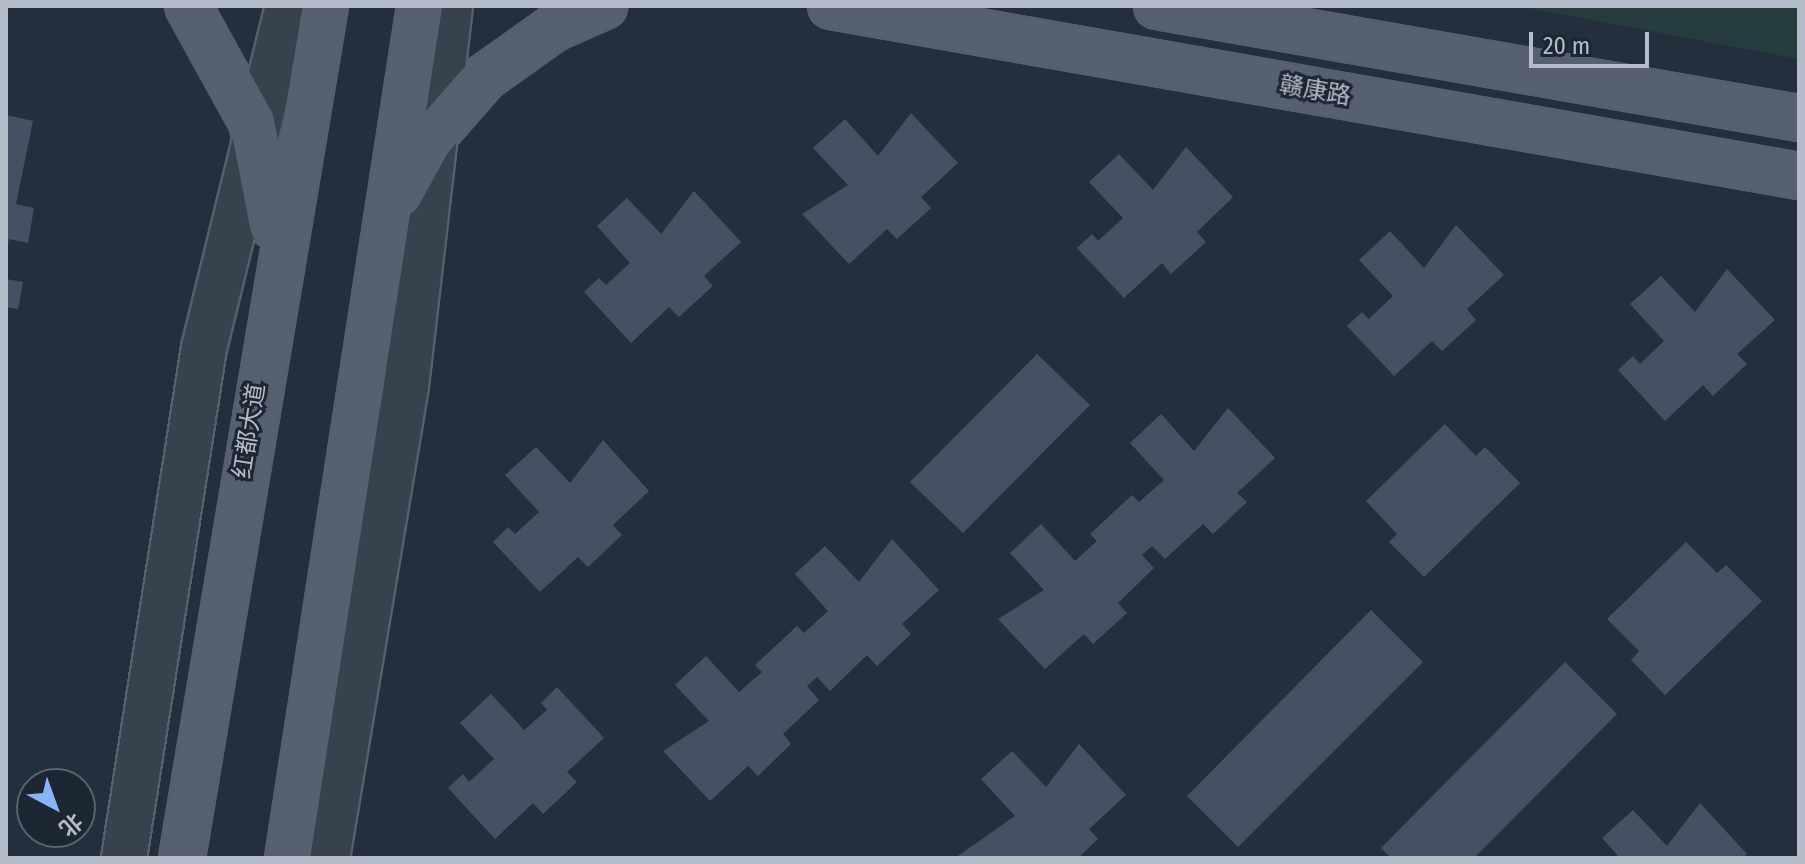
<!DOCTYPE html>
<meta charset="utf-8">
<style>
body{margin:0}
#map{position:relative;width:1805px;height:864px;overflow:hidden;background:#242f3e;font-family:"Fira Sans Condensed","Noto Sans SC",sans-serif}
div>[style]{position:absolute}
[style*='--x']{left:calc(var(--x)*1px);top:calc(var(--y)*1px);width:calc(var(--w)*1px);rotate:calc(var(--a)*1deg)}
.green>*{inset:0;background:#263c3f}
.building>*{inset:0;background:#455162}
.roads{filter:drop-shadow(2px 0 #565f6c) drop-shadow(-2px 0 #565f6c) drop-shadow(0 2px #565f6c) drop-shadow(0 -2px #565f6c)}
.minor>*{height:44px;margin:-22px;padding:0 22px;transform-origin:22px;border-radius:22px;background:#38414e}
.major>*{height:44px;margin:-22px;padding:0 22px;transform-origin:22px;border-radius:22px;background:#56606e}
span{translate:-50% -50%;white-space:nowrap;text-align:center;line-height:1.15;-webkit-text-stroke:6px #1d2633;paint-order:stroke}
.street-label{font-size:24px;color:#b4bcc9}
.frame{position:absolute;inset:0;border:8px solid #b4bcc9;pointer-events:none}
.north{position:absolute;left:16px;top:768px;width:80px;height:80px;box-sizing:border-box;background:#1d2633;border:2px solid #59626f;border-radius:50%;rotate:139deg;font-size:22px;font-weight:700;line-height:32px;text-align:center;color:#b4bcc9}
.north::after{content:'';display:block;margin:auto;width:28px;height:36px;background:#8ab4f8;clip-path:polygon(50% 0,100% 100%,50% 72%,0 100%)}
.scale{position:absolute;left:1529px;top:32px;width:120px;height:36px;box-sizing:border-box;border:4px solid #b4bcc9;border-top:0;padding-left:10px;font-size:24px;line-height:28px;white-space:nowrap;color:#b4bcc9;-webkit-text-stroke:6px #1d2633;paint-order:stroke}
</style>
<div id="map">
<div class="green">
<i style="clip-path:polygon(1517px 6px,1799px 6px,1799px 59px)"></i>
</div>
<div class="building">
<i style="clip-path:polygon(911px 113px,958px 163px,921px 197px,931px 208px,897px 239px,887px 229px,849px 264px,802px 214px,848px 185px,813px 148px,845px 119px,878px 156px)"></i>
<i style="clip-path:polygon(6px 115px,33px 121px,16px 204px,34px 208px,28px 243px,9px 239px,7px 250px)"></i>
<i style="clip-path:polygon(1186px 147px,1233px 197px,1197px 232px,1206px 242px,1171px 274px,1162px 263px,1124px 298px,1077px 248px,1092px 234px,1098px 241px,1123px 218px,1089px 182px,1119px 154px,1153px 190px)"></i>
<i style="clip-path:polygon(694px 191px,741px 242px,704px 276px,713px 286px,679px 317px,669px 307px,631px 343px,584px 292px,599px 278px,606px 285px,630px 263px,597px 226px,627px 198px,661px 234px)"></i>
<i style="clip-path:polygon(1456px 225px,1504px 275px,1467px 309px,1476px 320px,1442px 351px,1432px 341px,1394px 376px,1347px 326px,1362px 312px,1369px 319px,1393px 296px,1359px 260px,1390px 231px,1424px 268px)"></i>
<i style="clip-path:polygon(1727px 269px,1775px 320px,1737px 354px,1747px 364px,1713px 396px,1703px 385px,1665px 421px,1618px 370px,1633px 356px,1640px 364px,1664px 341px,1630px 304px,1661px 276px,1695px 312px)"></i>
<i style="clip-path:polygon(6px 279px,23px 282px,18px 309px,6px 307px)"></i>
<i style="clip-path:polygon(1037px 354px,1090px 405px,963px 533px,910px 482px)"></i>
<i style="clip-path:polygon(1228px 408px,1275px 458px,1237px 493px,1247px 502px,1213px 534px,1203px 524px,1165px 559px,1152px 546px,1142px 555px,1154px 568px,1118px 603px,1127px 613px,1093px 644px,1084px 634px,1045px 669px,998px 619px,1044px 590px,1010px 553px,1041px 524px,1075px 561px,1097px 541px,1090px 534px,1132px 495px,1139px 502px,1164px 480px,1130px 443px,1161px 414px,1194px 451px)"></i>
<i style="clip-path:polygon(1445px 424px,1476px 456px,1485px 447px,1520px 483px,1424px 577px,1389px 542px,1397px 534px,1366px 501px)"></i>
<i style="clip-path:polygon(603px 440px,649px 491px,613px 525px,622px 535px,588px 567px,578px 557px,540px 592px,493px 542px,508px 527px,515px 534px,539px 512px,505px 475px,536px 447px,570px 483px)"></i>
<i style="clip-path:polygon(892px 539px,939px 590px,902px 624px,911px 634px,877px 666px,867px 655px,830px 691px,817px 677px,807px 686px,819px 700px,783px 734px,791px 744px,758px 776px,748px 766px,710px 801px,663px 751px,709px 721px,675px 685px,706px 656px,739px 692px,762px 672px,755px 665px,797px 626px,804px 633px,828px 611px,795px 574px,825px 546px,859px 582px)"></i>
<i style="clip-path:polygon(1686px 542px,1717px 573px,1726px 565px,1762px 601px,1665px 695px,1631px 660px,1639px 651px,1607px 619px)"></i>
<i style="clip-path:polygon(1371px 610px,1423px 662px,1238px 847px,1187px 796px)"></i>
<i style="clip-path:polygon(1565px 662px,1617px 714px,1474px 858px,1391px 858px,1381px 848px)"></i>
<i style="clip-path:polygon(557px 687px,604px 738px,567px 772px,577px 782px,543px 814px,533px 803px,495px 839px,448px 788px,463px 774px,469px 782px,494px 759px,460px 723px,491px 694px,524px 730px,547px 710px,541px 703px)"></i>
<i style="clip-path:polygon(1079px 744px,1126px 795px,1089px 829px,1098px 839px,1078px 858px,955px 858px,1015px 816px,981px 779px,1012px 751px,1046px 787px)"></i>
<i style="clip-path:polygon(1700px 803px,1747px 854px,1742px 858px,1620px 858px,1602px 838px,1633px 810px,1667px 846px)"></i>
</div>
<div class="roads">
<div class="minor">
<i style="--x:124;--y:858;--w:516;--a:-81.09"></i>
<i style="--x:204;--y:348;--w:352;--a:-76.2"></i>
<i style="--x:327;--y:858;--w:479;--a:-80.5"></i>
<i style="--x:406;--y:386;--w:383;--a:-83.4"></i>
</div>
<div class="major">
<i style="--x:188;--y:6;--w:132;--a:61.1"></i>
<i style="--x:252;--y:122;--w:105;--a:79"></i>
<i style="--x:831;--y:6;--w:983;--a:9.96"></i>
<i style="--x:1157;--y:6;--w:652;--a:9.9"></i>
<i style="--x:400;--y:194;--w:60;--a:-61.3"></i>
<i style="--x:429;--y:141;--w:85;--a:-48.8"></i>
<i style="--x:485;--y:77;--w:85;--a:-35.4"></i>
<i style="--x:554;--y:28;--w:55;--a:-23.7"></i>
<i style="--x:182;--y:858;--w:864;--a:-80.47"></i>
<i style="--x:288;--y:858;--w:862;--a:-81.19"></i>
</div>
</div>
<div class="street-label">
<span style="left:1315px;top:91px;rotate:10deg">赣康路</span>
<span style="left:250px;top:431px;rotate:-81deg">红都大道</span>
</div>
<div class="frame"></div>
<div class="north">北</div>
<div class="scale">20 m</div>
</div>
